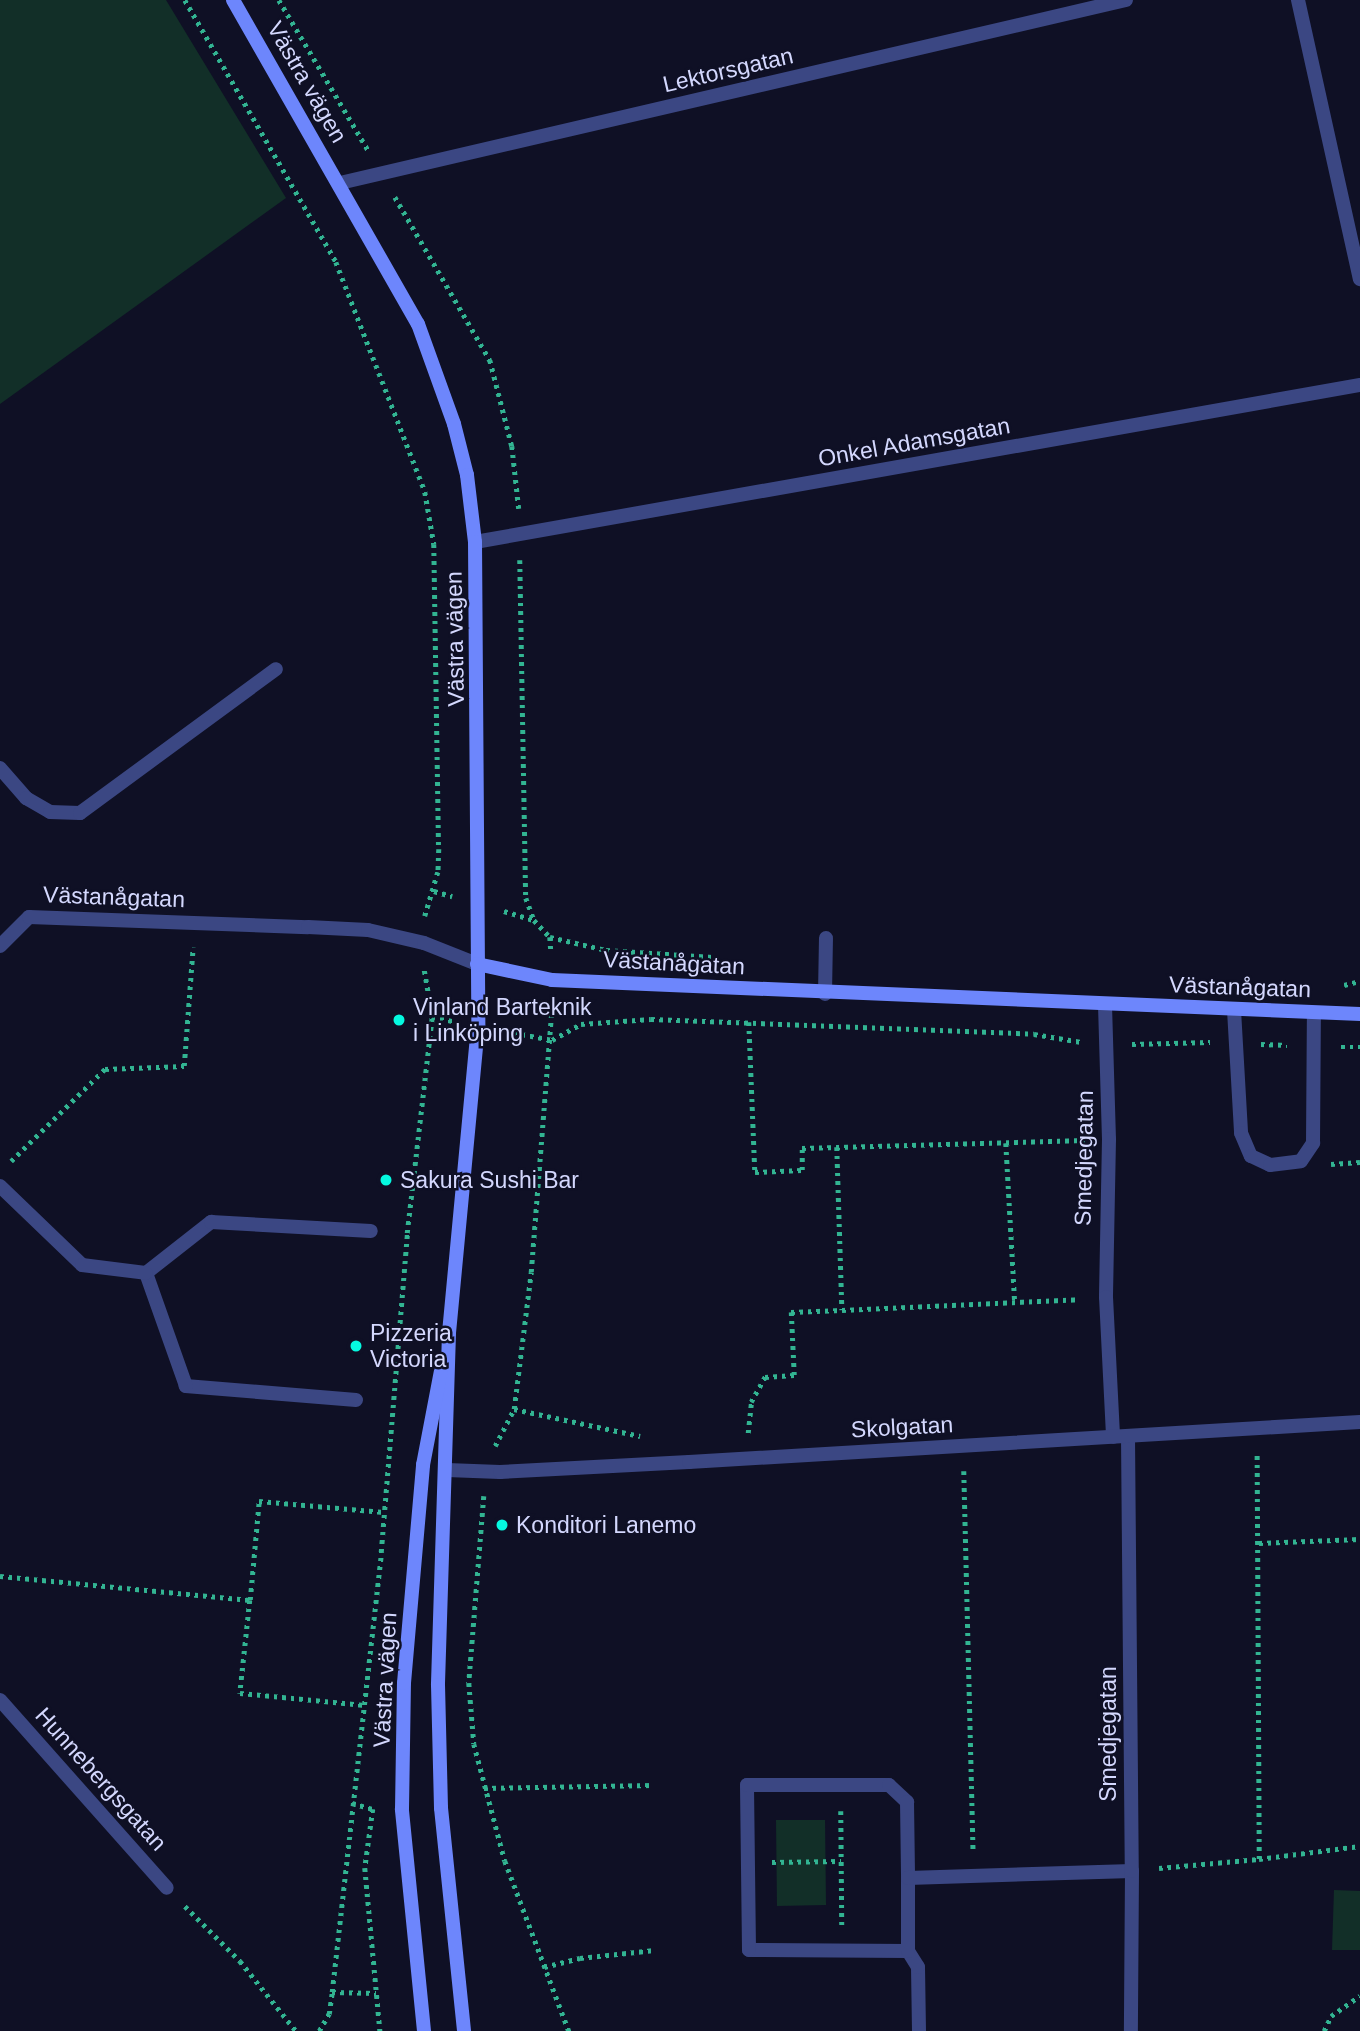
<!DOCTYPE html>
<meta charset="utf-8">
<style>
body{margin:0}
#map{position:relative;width:1360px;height:2031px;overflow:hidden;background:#0f1025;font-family:Helvetica,sans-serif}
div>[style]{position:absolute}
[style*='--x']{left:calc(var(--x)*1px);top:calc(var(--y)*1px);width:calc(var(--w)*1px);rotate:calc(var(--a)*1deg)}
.green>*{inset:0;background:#122f28}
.path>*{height:4.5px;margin-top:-2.25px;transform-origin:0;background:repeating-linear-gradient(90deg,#32b492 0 3.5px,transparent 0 8.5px)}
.lane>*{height:14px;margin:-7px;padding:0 7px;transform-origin:7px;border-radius:7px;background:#3b4783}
.street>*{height:14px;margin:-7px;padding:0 7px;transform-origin:7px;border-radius:7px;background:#3b4783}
.secondary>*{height:14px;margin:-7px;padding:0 7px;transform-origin:7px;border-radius:7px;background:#6d86fc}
.dots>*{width:19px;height:19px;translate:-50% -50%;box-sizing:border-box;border:4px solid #0f1025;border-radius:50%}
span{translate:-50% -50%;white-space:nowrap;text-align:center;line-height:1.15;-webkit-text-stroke:5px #0f1025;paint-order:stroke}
.street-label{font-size:23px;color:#d4d8fe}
.poi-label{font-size:23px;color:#d4d8fe}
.left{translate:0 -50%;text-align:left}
</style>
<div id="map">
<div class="green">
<i style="clip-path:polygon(0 0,166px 0,286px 198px,0 404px)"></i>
<i style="clip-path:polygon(776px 1820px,825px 1820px,826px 1905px,777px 1906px)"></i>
<i style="clip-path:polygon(1334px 1890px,1360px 1891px,1360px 1950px,1332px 1950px)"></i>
</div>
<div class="path">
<i style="--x:185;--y:0;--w:302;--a:60"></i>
<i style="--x:336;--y:262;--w:247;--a:68.8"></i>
<i style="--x:425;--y:492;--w:53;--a:80.2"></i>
<i style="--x:434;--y:544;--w:305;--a:89.1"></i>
<i style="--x:439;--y:849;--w:23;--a:92"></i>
<i style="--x:438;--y:872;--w:46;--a:106.5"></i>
<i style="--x:279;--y:0;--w:174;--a:59.3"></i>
<i style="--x:395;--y:197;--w:189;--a:59.8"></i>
<i style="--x:490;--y:360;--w:89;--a:75.7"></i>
<i style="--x:512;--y:446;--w:63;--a:83.7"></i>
<i style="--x:520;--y:560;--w:338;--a:89"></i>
<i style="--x:526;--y:898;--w:23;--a:70"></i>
<i style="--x:534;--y:920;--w:23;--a:47"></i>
<i style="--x:550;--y:937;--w:16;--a:86"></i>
<i style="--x:434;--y:891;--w:19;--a:16"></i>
<i style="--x:504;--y:911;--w:30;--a:17"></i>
<i style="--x:550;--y:937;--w:57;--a:13.1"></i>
<i style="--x:606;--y:950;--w:107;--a:3.7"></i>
<i style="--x:1344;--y:985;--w:16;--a:-14"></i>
<i style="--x:432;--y:1016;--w:21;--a:14"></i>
<i style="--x:749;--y:1022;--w:150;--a:87.7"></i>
<i style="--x:755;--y:1172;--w:47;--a:-2.4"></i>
<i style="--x:802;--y:1170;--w:22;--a:-90"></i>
<i style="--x:802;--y:1148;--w:283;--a:-1.6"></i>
<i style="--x:505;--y:1031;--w:48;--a:10.8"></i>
<i style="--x:552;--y:1040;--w:33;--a:-29"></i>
<i style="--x:581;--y:1024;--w:70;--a:-4.1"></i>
<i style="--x:651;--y:1019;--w:383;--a:2.2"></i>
<i style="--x:1034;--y:1034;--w:48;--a:9.7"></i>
<i style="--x:1132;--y:1044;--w:78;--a:-1.5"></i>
<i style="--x:1261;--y:1044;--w:26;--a:2"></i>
<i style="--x:1341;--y:1047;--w:19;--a:0"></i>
<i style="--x:1006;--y:1143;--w:159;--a:86.8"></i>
<i style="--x:837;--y:1147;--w:163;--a:88.2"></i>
<i style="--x:842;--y:1310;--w:238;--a:-2.6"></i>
<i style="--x:11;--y:1161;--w:132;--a:-44.4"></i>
<i style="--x:105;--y:1069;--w:79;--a:-2.2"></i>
<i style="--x:184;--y:1066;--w:119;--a:-85.7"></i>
<i style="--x:1331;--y:1164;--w:29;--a:-4"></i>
<i style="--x:514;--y:1409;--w:129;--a:12.1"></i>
<i style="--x:748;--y:1433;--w:31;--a:-84"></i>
<i style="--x:751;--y:1402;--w:29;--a:-61"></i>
<i style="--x:765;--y:1377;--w:29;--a:-4"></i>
<i style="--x:794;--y:1375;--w:63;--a:-92.7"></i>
<i style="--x:791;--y:1312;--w:51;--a:-2.2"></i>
<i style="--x:495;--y:1446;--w:42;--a:-62.8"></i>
<i style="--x:514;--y:1409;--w:138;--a:-82.9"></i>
<i style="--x:531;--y:1272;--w:266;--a:-85.5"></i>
<i style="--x:964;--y:1471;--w:380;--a:88.6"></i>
<i style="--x:484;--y:1496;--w:188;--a:94.6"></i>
<i style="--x:469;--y:1683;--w:61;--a:85.3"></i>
<i style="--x:474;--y:1744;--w:121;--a:75.2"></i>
<i style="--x:505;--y:1861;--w:182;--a:69.4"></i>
<i style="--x:1259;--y:1543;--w:101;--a:-2.3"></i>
<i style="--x:0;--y:1576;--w:251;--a:5.5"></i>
<i style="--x:250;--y:1600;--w:99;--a:-84.8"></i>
<i style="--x:259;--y:1501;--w:125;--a:5"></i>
<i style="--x:250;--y:1600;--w:94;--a:96.1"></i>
<i style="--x:240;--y:1693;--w:125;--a:5.5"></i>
<i style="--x:484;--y:1788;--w:170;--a:-1"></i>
<i style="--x:352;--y:1803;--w:22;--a:16"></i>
<i style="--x:373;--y:1809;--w:60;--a:97.7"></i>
<i style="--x:365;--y:1868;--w:164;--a:84.7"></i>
<i style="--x:841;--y:1811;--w:114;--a:89.5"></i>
<i style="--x:1259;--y:1859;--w:102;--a:-7.3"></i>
<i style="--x:772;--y:1862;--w:69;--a:-0.8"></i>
<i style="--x:1159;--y:1868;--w:100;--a:-5.1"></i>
<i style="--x:1259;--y:1859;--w:406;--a:-90.3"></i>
<i style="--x:185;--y:1906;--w:78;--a:45"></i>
<i style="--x:240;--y:1961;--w:90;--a:51.3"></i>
<i style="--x:544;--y:1967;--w:37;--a:-14"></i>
<i style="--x:580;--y:1958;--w:75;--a:-6.1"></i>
<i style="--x:332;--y:1992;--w:44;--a:1.3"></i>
<i style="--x:319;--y:2031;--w:20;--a:-60"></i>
<i style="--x:329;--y:2014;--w:22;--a:-82"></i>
<i style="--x:332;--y:1992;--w:443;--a:-83.6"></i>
<i style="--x:381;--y:1552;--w:320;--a:-85.3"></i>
<i style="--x:407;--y:1233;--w:218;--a:-83.4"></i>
<i style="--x:432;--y:1016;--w:47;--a:-99.9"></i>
<i style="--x:1324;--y:2031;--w:17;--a:-65"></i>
<i style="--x:1331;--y:2016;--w:35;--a:-35"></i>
</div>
<div class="lane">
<i style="--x:0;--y:768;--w:40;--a:49"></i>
<i style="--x:26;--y:798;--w:28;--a:30"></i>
<i style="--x:50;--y:812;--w:30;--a:2"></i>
<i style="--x:80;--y:813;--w:243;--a:-36.3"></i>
<i style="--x:825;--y:994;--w:56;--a:-89"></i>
<i style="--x:1234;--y:1010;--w:123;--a:86.7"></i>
<i style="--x:1241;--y:1133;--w:25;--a:67"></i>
<i style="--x:1251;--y:1156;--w:21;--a:25"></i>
<i style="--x:1270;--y:1165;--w:31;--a:-7"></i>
<i style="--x:1301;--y:1161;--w:22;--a:-56"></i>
<i style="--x:1313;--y:1143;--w:130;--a:-89.6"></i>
<i style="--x:356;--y:1400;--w:171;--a:-175.3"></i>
<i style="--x:186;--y:1386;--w:120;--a:-109.5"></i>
<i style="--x:146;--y:1273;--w:83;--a:-38.1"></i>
<i style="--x:211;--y:1222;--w:160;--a:3.2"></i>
<i style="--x:908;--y:1951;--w:159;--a:-179.6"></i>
<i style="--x:749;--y:1950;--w:165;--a:-90.7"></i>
<i style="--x:747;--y:1785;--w:142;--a:0"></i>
<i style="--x:889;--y:1785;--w:25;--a:43"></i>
<i style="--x:907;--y:1802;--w:76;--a:89.2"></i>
<i style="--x:919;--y:2031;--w:64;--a:-90.9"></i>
<i style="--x:918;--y:1967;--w:19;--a:-122"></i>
<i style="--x:908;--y:1951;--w:73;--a:-90"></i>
<i style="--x:908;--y:1878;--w:224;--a:-1.8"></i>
<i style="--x:1132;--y:1871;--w:160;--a:90.4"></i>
</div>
<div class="street">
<i style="--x:1298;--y:0;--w:286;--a:77.5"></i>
<i style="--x:340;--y:183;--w:807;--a:-13.11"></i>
<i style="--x:475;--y:542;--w:899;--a:-10.06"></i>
<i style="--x:0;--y:946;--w:41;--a:-45"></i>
<i style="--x:29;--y:917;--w:279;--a:2.1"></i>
<i style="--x:308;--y:927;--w:60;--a:2.9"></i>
<i style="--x:368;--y:930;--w:57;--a:13.1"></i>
<i style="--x:424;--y:943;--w:57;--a:21.6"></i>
<i style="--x:1105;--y:1005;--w:134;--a:88.3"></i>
<i style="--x:1109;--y:1139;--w:158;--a:91.1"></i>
<i style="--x:1106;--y:1297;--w:140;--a:87.1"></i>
<i style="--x:0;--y:1186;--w:114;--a:43.9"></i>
<i style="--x:82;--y:1265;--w:64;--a:7.1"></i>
<i style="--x:1128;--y:1437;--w:434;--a:89.5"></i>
<i style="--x:447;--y:1470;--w:53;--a:2.2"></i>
<i style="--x:500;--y:1472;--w:189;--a:-3"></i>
<i style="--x:689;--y:1462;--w:672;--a:-3.41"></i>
<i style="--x:0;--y:1700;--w:251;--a:48.4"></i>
</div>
<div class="secondary">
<i style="--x:233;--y:0;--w:373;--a:60.3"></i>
<i style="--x:418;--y:324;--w:106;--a:70.2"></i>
<i style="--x:454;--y:424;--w:53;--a:75.7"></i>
<i style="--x:467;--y:475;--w:67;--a:83.2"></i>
<i style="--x:475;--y:542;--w:484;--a:89.6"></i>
<i style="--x:478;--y:1026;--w:308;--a:95.4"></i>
<i style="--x:449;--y:1333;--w:352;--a:91.8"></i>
<i style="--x:438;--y:1685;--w:123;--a:88.6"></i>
<i style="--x:441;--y:1808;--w:224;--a:84.1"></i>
<i style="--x:477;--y:964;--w:77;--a:12"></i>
<i style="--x:552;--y:980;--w:809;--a:2.41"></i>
<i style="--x:424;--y:2031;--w:223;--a:-95.7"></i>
<i style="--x:402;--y:1809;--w:126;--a:-89.1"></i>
<i style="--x:404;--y:1683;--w:219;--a:-85"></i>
<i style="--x:423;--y:1465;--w:96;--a:-79.2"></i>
</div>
<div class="dots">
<i style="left:399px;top:1020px;background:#05f9e0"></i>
<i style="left:386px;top:1180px;background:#05f9e0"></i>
<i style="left:356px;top:1346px;background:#05f9e0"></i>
<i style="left:502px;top:1525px;background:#05f9e0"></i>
</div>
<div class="street-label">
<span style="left:728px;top:70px;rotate:-13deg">Lektorsgatan</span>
<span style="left:307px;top:82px;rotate:60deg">Västra vägen</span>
<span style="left:914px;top:442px;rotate:-10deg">Onkel Adamsgatan</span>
<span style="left:455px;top:639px;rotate:-91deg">Västra vägen</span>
<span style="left:114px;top:897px;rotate:2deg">Västanågatan</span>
<span style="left:674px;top:963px;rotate:3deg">Västanågatan</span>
<span style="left:1240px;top:987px;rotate:2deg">Västanågatan</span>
<span style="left:1084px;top:1158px;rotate:-89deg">Smedjegatan</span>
<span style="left:902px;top:1427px;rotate:-3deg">Skolgatan</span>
<span style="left:385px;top:1680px;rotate:-87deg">Västra vägen</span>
<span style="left:1108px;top:1734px;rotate:-90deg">Smedjegatan</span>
<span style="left:101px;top:1779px;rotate:48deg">Hunnebergsgatan</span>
</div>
<div class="poi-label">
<span class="left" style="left:413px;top:1020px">Vinland Barteknik<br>i Linköping</span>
<span class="left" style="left:400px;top:1180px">Sakura Sushi Bar</span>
<span class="left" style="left:370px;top:1346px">Pizzeria<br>Victoria</span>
<span class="left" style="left:516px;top:1525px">Konditori Lanemo</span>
</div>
</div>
